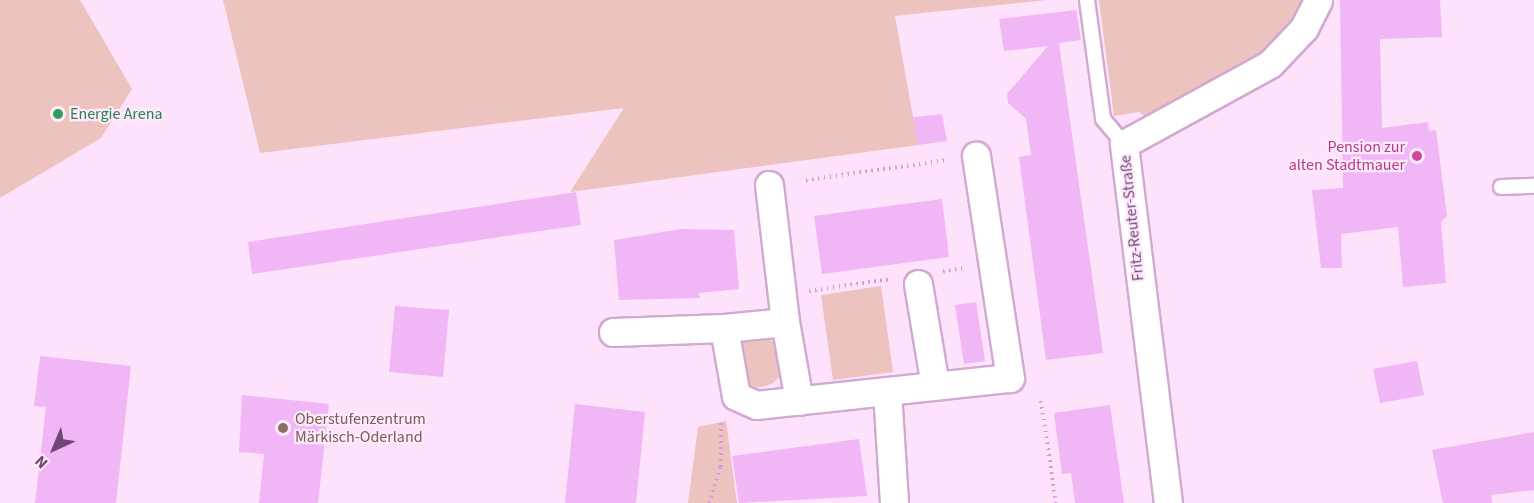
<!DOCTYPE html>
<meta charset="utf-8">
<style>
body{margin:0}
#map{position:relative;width:1534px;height:503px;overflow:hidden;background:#fee1fa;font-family:"Source Sans 3",sans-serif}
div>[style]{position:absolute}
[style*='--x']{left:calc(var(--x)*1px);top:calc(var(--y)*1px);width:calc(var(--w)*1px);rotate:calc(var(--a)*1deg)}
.green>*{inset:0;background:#ecc3bf}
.round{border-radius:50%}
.building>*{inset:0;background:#f0b6f5}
.path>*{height:4px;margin-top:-2px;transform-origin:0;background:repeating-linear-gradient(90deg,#d49ada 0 1.5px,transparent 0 6px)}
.roads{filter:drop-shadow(2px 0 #d1aad2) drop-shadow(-2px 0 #d1aad2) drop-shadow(0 2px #d1aad2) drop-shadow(0 -2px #d1aad2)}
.service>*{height:14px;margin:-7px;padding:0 7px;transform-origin:7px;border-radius:7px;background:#fff}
.minor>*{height:27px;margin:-13.5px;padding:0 13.5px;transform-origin:13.5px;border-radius:13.5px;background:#fff}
.dots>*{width:16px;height:16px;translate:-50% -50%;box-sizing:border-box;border:3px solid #ffe9fc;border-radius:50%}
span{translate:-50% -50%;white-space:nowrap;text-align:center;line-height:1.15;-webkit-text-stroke:4.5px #ffe9fc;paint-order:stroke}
.leisure-label{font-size:16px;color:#27864d}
.left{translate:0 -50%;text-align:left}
.hotel-label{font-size:16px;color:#b23c85}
.right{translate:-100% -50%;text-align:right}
.street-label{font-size:16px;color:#704677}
.education-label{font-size:16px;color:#785e54}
.north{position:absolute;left:24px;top:419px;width:60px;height:60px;-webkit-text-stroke:4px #ffe9fc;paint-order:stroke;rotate:224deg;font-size:16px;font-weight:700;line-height:24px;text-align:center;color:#704677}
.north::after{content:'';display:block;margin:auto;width:21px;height:27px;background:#704677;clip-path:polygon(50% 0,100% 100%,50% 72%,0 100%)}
</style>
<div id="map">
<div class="green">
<i style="clip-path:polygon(0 0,80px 0,132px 89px,101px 138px,0 198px)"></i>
<i style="clip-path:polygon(223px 0,1047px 0,895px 16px,918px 145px,570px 192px,624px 108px,260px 153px)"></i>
<i style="clip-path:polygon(1099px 0,1318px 0,1304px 28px,1155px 124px,1139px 112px,1114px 116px)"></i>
<i style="clip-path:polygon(881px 286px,893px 372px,833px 380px,821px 295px)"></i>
<i class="round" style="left:734px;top:337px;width:50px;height:50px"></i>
<i style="clip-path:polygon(726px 421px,737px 503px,688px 503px,698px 427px)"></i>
</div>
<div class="building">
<i style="clip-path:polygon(1340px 0,1440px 0,1442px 37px,1380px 39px,1382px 128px,1428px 122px,1429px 131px,1436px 130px,1447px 216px,1441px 222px,1446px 283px,1403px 287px,1398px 227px,1341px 234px,1342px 268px,1321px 268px,1312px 190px,1343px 188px)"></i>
<i style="clip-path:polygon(1076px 10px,1081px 40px,1059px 43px,1103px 353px,1046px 360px,1019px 157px,1031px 155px,1026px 119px,1008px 103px,1007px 94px,1048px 46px,1004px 51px,999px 19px)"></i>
<i style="clip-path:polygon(942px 114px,947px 141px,918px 145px,913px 117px)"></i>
<i style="clip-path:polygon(576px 192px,581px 225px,252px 274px,248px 242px)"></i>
<i style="clip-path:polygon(942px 199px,949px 257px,822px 274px,814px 216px)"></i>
<i style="clip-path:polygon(681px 229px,734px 230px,739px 289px,699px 293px,700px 298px,619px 300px,614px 240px)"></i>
<i style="clip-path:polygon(976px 302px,985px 361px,964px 364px,955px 305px)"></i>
<i style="clip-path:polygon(395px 306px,449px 310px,443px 377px,389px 372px)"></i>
<i style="clip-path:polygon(40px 356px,131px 366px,116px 503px,35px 503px,46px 407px,34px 406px)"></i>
<i style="clip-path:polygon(1417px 361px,1424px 395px,1380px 403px,1373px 369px)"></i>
<i style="clip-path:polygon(242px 395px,329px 404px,318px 503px,259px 503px,264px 454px,239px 452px)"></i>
<i style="clip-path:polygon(575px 404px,645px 412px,636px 503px,565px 503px)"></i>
<i style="clip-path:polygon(1110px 405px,1124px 503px,1075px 503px,1071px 473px,1062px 474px,1054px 413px)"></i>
<i style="clip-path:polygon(1534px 432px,1534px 490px,1491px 495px,1492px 503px,1443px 503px,1432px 450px)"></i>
<i style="clip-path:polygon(859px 439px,867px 496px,739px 503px,732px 456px)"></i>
</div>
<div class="path">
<i style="--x:806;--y:180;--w:143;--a:-8"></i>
<i style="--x:943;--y:271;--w:22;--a:-8"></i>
<i style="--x:809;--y:291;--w:83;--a:-8.3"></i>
<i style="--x:1041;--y:401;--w:103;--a:81.6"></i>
<i style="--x:709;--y:503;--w:38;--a:-72"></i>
<i style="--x:721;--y:467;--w:48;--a:-90"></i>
</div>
<div class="roads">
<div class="service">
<i style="--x:1087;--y:0;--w:120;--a:82.3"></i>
<i style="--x:1103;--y:119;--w:33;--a:50"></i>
<i style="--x:1501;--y:187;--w:33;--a:-2"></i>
</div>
<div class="minor">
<i style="--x:769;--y:185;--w:138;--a:83.3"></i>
<i style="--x:918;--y:284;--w:103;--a:80.5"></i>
<i style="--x:613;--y:332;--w:111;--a:-2.1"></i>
<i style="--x:887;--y:391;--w:112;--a:86.4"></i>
<i style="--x:799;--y:401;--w:80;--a:-100"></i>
<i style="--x:785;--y:322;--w:61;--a:174.4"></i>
<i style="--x:724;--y:328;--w:69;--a:80"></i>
<i style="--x:736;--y:396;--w:22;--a:24"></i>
<i style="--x:756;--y:405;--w:255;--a:-6.1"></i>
<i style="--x:1010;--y:378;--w:225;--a:-98.7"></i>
<i style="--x:1168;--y:503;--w:362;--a:-97"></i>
<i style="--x:1124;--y:144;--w:166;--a:-28.7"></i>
<i style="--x:1270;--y:64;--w:50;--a:-46.6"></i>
<i style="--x:1304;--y:28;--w:31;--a:-63"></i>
</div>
</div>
<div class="dots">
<i style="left:58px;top:114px;background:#2e9e5b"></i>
<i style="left:1417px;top:156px;background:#d1479c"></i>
<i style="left:283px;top:428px;background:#8d6e63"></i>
</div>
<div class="leisure-label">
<span class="left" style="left:70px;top:114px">Energie Arena</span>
</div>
<div class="hotel-label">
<span class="right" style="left:1405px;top:156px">Pension zur<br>alten Stadtmauer</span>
</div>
<div class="street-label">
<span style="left:1132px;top:218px;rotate:-96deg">Fritz-Reuter-Straße</span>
</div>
<div class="education-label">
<span class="left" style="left:295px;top:428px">Oberstufenzentrum<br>Märkisch-Oderland</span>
</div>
<div class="north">N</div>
</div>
